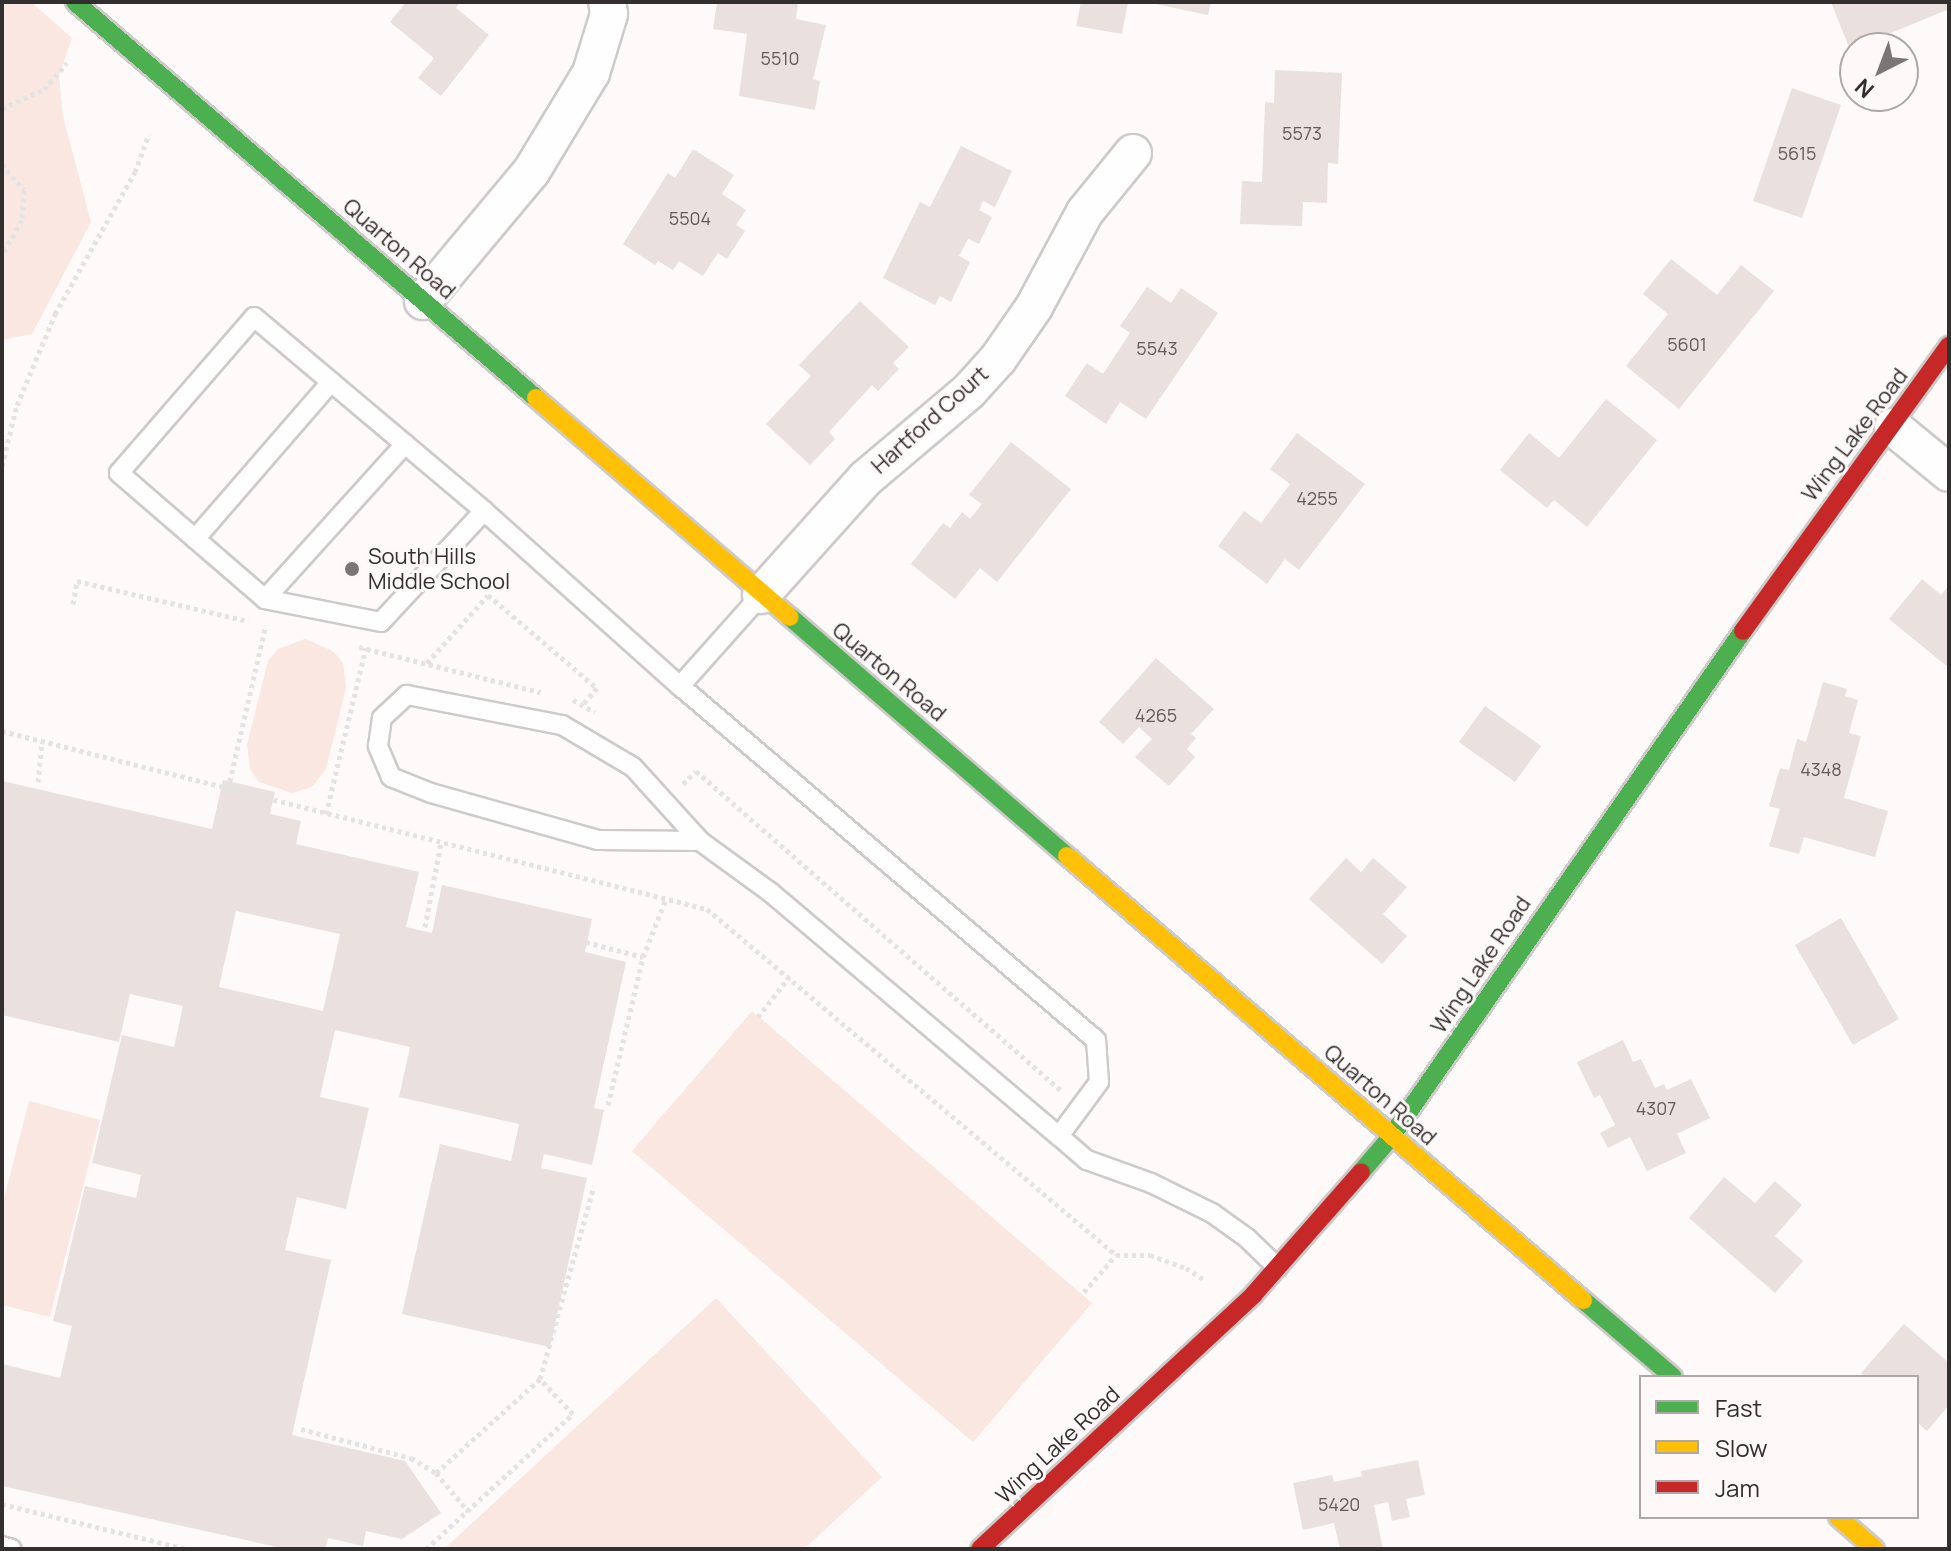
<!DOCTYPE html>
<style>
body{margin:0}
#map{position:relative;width:1951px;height:1551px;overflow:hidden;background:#fdfaf9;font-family:Manrope,sans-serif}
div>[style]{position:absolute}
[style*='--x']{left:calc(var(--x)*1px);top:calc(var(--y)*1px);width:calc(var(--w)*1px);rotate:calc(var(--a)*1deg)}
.green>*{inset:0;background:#fbe7e2}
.building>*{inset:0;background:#eae0de}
.path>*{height:5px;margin-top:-2.5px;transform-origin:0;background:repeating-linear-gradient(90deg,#e4e3e3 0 4px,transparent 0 8px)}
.roads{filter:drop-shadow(2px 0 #cecaca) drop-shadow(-2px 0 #cecaca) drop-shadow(0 2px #cecaca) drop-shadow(0 -2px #cecaca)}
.lane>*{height:18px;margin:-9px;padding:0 9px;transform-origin:9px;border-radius:9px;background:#fffefe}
.street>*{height:36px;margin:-18px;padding:0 18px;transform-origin:18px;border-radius:18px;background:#fffefe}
.fast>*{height:18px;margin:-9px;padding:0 9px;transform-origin:9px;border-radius:9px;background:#4caf50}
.slow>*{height:18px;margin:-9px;padding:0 9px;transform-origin:9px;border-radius:9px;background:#ffc107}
.jam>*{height:18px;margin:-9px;padding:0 9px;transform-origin:9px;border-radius:9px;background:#c62828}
.dots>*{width:22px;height:22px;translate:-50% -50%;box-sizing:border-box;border:4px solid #fef9f8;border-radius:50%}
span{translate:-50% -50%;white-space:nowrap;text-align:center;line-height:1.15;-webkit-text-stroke:6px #fef9f8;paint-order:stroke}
.number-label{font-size:18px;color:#615b5a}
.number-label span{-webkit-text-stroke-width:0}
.street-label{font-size:22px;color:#332f2e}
.poi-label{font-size:22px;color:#332f2e}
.left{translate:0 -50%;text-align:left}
.frame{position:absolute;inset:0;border:4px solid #332f2e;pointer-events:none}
.legend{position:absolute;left:1639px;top:1375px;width:280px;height:144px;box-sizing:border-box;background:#fef9f8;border:2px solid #ada8a7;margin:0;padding:10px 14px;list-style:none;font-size:24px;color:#332f2e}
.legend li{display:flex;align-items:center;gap:16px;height:40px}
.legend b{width:40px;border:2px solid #ada8a7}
.north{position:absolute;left:1839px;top:32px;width:80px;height:80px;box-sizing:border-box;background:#fef9f8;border:2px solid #ada8a7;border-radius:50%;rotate:222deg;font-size:22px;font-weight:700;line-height:32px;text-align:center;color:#332f2e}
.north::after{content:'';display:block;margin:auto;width:28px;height:36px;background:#7a7675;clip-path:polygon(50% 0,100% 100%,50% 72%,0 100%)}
</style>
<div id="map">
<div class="green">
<i style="clip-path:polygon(2px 2px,31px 2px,72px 38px,59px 76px,63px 116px,91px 222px,32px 334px,2px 340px)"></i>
<i style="clip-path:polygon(305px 639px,333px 651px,343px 663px,346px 688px,326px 769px,312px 787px,292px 793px,259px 782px,250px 769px,247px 745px,268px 661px,278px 649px)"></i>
<i style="clip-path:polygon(752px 1011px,1092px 1303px,973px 1442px,632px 1151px)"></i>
<i style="clip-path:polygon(29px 1101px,100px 1120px,50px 1317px,2px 1305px,2px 1206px)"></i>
<i style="clip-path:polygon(716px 1298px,882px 1477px,804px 1549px,444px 1549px)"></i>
</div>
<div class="building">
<i style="clip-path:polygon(406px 2px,460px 2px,456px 8px,489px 35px,441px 96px,418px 78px,434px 58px,390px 22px)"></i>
<i style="clip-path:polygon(717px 2px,798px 3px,796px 19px,826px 25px,813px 79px,820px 81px,815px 110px,739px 96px,747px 34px,713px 29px)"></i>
<i style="clip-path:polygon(1081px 2px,1128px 2px,1122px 34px,1076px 26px)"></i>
<i style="clip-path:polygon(1146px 2px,1211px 2px,1208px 15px)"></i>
<i style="clip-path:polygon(1831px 2px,1949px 2px,1949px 9px,1850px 50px)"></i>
<i style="clip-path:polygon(1275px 70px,1342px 73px,1338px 164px,1328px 163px,1327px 203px,1303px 202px,1302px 226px,1240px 224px,1242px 181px,1262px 182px,1265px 102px,1274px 103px)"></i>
<i style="clip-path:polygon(1792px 88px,1841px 105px,1802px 218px,1753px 201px)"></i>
<i style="clip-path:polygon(961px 146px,1012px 171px,995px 207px,983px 201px,979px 210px,992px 217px,979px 244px,968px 239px,959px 256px,970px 262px,951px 302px,940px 296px,935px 305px,883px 278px,920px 202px,930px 207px)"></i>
<i style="clip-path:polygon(693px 149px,734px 175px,722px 194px,746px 210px,736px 225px,745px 231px,727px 259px,718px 253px,703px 276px,679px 261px,673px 270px,658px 261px,655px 265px,623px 244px,668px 173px,675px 178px)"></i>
<i style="clip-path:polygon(1671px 259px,1717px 295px,1741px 265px,1774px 291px,1679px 409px,1626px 366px,1668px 314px,1643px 294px)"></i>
<i style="clip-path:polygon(1147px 287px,1171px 303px,1181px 288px,1218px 313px,1146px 419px,1120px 402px,1106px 424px,1065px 396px,1087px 363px,1103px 374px,1130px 333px,1120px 326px)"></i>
<i style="clip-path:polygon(860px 301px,909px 347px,893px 363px,899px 369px,878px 391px,872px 385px,829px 432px,835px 439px,810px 465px,766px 424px,811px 376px,799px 365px)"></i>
<i style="clip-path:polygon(1606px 399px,1657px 440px,1587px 527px,1554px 500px,1547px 508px,1500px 470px,1529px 433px,1559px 458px)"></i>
<i style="clip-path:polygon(1297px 433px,1365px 484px,1299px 570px,1285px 559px,1267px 584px,1218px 546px,1244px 511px,1261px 523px,1290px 484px,1270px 469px)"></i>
<i style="clip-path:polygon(1011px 442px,1071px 489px,997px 582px,980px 568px,955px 599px,911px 564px,943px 523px,950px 528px,962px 512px,970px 519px,982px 504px,969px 495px)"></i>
<i style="clip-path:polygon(1922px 579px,1941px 595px,1947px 588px,1949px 590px,1949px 668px,1889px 619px)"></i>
<i style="clip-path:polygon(1156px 658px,1214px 709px,1191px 734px,1196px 738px,1187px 749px,1195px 757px,1169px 786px,1135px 757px,1152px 739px,1139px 727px,1123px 744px,1099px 722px)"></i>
<i style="clip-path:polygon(1823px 682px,1847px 689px,1845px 696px,1858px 700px,1849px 733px,1861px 736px,1844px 798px,1888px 811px,1875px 857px,1804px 837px,1799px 854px,1769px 846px,1780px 809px,1769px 806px,1780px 768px,1789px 770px,1797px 739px,1806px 742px)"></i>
<i style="clip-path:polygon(1485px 706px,1541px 746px,1515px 782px,1459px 742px)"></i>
<i style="clip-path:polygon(evenodd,223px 780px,275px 792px,270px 814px,301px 821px,296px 844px,419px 872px,406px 927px,432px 933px,442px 885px,592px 919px,585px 952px,626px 962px,594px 1108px,604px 1110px,592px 1165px,544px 1154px,541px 1168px,587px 1178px,550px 1347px,402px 1314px,440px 1144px,511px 1161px,519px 1124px,399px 1097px,410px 1047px,335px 1030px,320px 1097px,369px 1108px,346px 1209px,297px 1197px,285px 1250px,331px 1260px,292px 1435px,405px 1461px,441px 1513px,402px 1539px,366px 1531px,363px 1546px,328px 1538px,325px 1549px,286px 1549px,2px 1486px,2px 1364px,60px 1378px,72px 1326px,53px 1321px,85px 1186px,136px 1198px,141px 1175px,92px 1163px,122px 1035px,174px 1047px,183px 1006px,130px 994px,119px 1042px,2px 1015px,2px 781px,212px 829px,223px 780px,236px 911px,340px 934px,323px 1011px,219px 987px,236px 911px)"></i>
<i style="clip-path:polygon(1346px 858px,1361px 872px,1373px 858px,1407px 887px,1383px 914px,1407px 936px,1382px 964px,1309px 899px)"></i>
<i style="clip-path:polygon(1841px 918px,1899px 1019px,1853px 1045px,1795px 945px)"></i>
<i style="clip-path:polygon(1623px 1040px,1633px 1062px,1641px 1059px,1655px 1088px,1664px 1084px,1667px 1090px,1691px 1079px,1710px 1118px,1677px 1134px,1686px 1153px,1647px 1171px,1630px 1137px,1608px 1148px,1600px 1133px,1615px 1125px,1600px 1095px,1594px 1098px,1577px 1062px)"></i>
<i style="clip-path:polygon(1724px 1177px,1755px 1203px,1775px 1181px,1802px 1205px,1775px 1236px,1803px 1261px,1775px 1293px,1689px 1218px)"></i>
<i style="clip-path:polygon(1904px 1324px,1949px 1363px,1949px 1405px,1927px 1431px,1917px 1422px,1917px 1377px,1866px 1377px,1861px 1373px)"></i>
<i style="clip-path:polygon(1418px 1460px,1425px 1495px,1406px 1499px,1410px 1517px,1392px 1521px,1388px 1502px,1374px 1505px,1383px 1549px,1340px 1549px,1334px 1523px,1303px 1530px,1293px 1483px,1332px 1475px,1334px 1482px,1362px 1476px,1361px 1471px)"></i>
</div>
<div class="path">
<i style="--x:2;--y:109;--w:47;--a:-25.5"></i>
<i style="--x:44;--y:89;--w:35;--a:-49"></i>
<i style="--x:2;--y:164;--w:34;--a:50"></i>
<i style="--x:24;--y:190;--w:30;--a:94"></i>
<i style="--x:22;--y:220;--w:40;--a:119.7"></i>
<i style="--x:2;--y:466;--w:63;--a:-76.2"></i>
<i style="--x:17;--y:405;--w:99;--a:-67.3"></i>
<i style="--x:55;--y:314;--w:163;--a:-60.6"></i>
<i style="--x:135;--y:172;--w:40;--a:-69.8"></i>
<i style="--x:73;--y:604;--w:23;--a:-80"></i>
<i style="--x:77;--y:581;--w:176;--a:13.2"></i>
<i style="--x:359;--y:647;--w:187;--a:14"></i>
<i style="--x:427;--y:663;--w:91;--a:-48.1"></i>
<i style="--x:488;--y:595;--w:143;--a:40.5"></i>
<i style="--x:597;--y:688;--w:20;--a:131"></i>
<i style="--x:573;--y:700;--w:25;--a:29"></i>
<i style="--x:2;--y:731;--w:727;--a:14.17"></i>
<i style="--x:707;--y:909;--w:536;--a:40.23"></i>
<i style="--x:1116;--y:1255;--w:34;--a:0"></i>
<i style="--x:1150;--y:1255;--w:38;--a:20"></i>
<i style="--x:1186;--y:1268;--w:24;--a:33"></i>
<i style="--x:38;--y:782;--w:41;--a:-84.4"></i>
<i style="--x:683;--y:784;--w:18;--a:-45"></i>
<i style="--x:696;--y:771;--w:485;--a:41.2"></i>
<i style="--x:228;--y:789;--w:168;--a:-77"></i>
<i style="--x:326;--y:814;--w:171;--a:-76.5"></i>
<i style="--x:425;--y:927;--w:86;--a:-79.3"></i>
<i style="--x:586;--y:942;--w:59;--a:14.7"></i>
<i style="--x:758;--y:1017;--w:51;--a:-52.2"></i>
<i style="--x:608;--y:1105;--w:152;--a:-76.7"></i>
<i style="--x:643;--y:957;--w:62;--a:-68.4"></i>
<i style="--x:1084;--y:1292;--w:49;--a:-49.1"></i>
<i style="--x:540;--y:1379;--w:200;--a:-74.4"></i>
<i style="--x:301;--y:1429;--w:114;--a:14.8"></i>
<i style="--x:411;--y:1458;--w:29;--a:31"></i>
<i style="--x:436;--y:1473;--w:50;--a:49.9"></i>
<i style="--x:2;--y:1504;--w:190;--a:13.7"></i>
<i style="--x:426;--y:1549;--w:200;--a:-42.6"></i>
<i style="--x:573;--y:1414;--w:48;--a:-133.3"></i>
<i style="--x:540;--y:1379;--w:140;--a:137.9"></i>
</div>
<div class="roads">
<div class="lane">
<i style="--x:484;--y:511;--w:151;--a:132.9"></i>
<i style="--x:381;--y:622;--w:118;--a:-168.8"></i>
<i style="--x:265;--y:599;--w:193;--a:-139.2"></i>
<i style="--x:119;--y:473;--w:206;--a:-49.1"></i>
<i style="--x:254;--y:317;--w:301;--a:40.1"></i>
<i style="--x:484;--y:511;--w:263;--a:41.8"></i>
<i style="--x:680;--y:686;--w:546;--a:40.4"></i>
<i style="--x:1096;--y:1040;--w:42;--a:85.9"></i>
<i style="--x:1099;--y:1082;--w:67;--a:126.5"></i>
<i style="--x:1059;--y:1136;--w:37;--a:41"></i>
<i style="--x:1087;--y:1160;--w:68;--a:19.8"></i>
<i style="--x:1151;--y:1183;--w:68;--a:26.2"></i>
<i style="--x:1212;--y:1213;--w:43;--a:35.5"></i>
<i style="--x:1247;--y:1238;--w:43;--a:44.1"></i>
<i style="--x:195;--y:539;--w:208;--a:-49.1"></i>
<i style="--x:265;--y:599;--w:209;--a:-47.9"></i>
<i style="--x:680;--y:686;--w:122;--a:-48.3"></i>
<i style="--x:700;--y:841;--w:102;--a:-179.4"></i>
<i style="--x:598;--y:840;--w:173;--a:-164.3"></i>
<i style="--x:431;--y:793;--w:43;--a:-158.2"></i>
<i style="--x:391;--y:777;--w:34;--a:-113"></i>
<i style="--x:378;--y:746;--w:28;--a:-82"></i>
<i style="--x:382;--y:718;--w:34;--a:-43"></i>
<i style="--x:407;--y:695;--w:158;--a:11"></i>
<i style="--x:562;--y:725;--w:82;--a:30.6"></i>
<i style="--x:633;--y:767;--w:100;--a:47.8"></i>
<i style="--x:700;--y:841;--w:87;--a:36.1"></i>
<i style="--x:770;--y:892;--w:378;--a:40.2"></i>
<i style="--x:2;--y:1546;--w:10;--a:17"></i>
</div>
<div class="street">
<i style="--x:423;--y:301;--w:168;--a:-50.1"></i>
<i style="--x:531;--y:172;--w:116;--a:-58.8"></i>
<i style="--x:591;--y:73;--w:62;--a:-73"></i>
<i style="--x:609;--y:14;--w:12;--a:-99"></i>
<i style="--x:1893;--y:427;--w:72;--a:39.4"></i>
<i style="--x:761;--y:595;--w:156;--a:-48.1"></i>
<i style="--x:865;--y:479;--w:136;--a:-40.2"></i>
<i style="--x:969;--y:391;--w:43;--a:-47.8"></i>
<i style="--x:998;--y:359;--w:63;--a:-55.3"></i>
<i style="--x:1034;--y:307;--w:108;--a:-61.8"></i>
<i style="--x:1085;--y:212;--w:76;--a:-50.9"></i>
</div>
<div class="fast">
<i style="--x:75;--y:2;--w:608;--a:40.66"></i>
<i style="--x:790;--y:617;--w:366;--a:40.8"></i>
<i style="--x:1361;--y:1172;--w:46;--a:-49.4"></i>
<i style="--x:1391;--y:1137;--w:616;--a:-55.18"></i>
<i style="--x:1583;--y:1300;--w:118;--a:40.5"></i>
</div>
<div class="slow">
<i style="--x:536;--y:398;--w:335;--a:40.8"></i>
<i style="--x:1067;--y:856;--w:681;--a:40.71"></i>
<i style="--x:1838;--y:1517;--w:49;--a:40.9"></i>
</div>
<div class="jam">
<i style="--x:1743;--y:631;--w:352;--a:-54.2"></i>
<i style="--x:980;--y:1549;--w:374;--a:-42.9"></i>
<i style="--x:1254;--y:1294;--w:162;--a:-48.7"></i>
</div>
</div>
<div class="dots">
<i style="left:352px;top:569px;background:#7a7675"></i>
</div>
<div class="number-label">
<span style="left:780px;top:58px">5510</span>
<span style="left:1302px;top:133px">5573</span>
<span style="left:1797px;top:153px">5615</span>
<span style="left:690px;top:218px">5504</span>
<span style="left:1687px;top:344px">5601</span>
<span style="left:1157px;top:348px">5543</span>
<span style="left:1317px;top:498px">4255</span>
<span style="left:1156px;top:715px">4265</span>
<span style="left:1821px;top:769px">4348</span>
<span style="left:1656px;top:1108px">4307</span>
<span style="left:1339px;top:1504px">5420</span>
</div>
<div class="street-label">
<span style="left:399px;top:249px;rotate:41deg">Quarton Road</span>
<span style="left:930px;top:420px;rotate:-42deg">Hartford Court</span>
<span style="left:1855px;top:435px;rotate:-53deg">Wing Lake Road</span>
<span style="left:889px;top:672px;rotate:40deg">Quarton Road</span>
<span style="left:1481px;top:965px;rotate:-56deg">Wing Lake Road</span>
<span style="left:1380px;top:1095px;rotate:41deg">Quarton Road</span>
<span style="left:1058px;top:1445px;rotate:-43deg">Wing Lake Road</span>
</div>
<div class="poi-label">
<span class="left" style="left:368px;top:569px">South Hills<br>Middle School</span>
</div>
<div class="frame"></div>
<ul class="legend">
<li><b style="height:10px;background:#4caf50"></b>Fast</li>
<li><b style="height:10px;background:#ffc107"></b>Slow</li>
<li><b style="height:10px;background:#c62828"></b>Jam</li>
</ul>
<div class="north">N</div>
</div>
